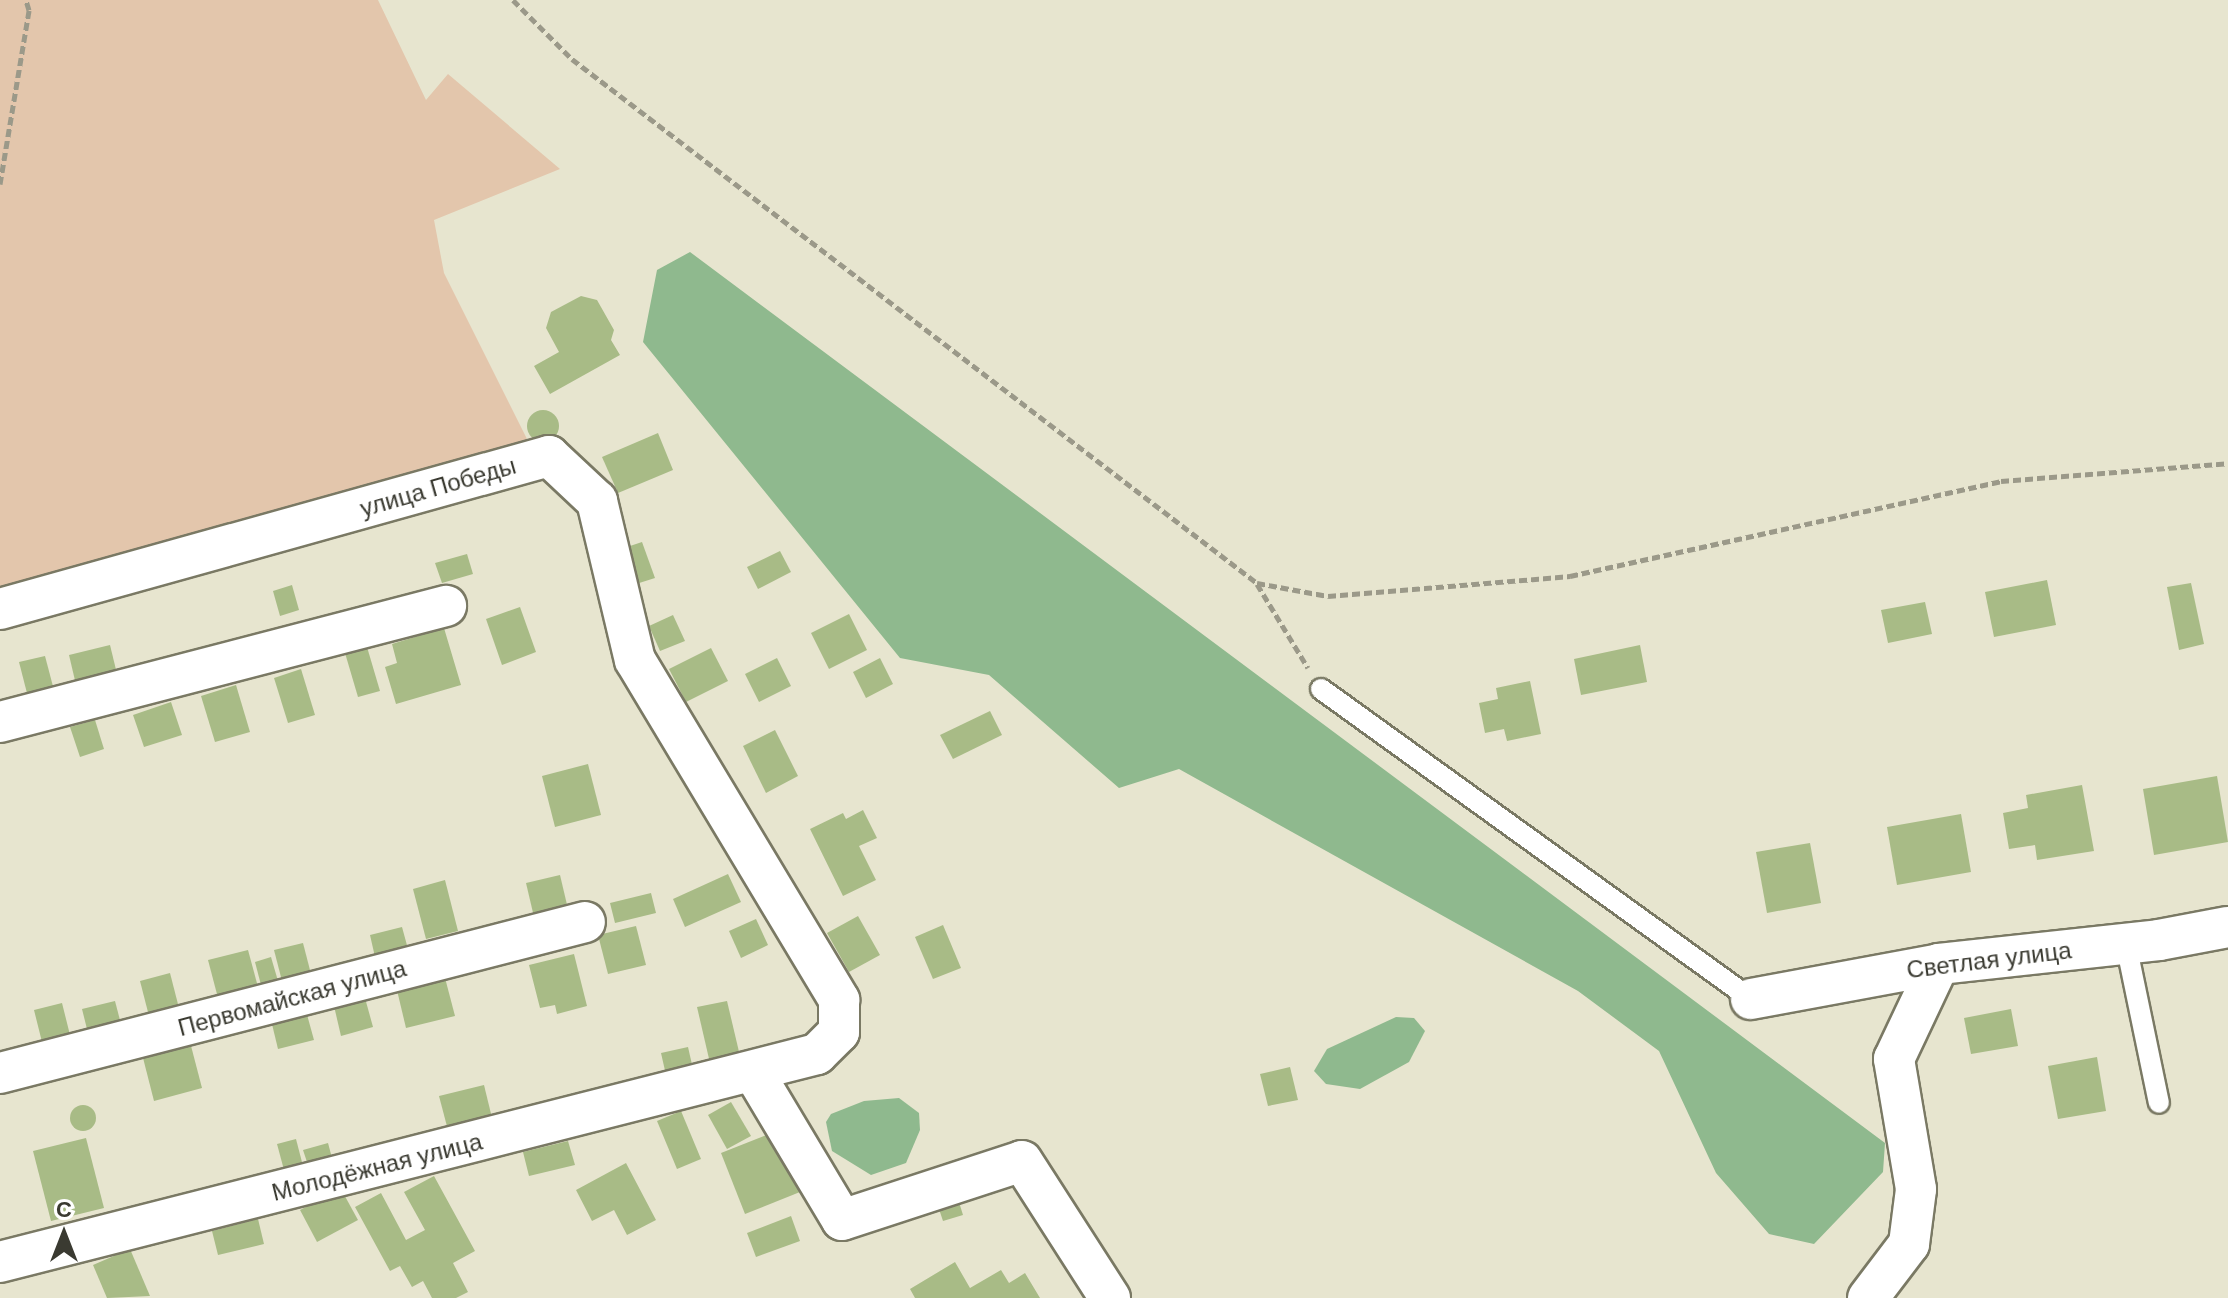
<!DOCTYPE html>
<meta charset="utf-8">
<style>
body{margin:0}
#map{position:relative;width:2228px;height:1298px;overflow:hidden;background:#e7e5cf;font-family:Arial,sans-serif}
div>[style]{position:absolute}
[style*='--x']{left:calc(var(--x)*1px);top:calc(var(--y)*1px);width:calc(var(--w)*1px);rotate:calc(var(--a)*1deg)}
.green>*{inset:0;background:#e3c6ac}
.water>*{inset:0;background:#8fb98e}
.building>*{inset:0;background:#a8bb86}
.round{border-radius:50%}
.path>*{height:5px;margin-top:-2.5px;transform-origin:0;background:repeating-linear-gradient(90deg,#9b9989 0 8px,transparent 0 12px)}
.roads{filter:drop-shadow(2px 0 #7a7964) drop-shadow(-2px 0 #7a7964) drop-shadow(0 2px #7a7964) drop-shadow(0 -2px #7a7964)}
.lane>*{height:20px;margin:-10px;padding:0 10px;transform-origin:10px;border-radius:10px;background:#fff}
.street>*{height:40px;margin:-20px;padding:0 20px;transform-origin:20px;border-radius:20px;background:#fff}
span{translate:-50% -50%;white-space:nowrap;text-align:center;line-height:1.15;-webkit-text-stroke:6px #fff;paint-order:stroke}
.street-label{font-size:24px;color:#3a3a31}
.north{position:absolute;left:24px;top:1194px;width:80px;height:80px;-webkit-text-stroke:6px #fff;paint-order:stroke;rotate:0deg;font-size:22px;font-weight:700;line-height:32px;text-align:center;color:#3a3a31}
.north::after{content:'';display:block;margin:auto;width:28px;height:36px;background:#3a3a31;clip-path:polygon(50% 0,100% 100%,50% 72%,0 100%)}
</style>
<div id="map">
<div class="green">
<i style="clip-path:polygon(0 0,378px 0,426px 100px,448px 74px,560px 169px,434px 220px,444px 273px,536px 457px,0 611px)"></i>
</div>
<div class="water">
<i style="clip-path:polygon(690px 252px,1885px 1143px,1883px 1172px,1814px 1244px,1769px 1234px,1716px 1173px,1659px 1051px,1578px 991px,1179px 769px,1119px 788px,989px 675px,900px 658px,643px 342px,657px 270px)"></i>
<i style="clip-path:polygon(1396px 1017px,1414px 1018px,1425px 1031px,1409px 1062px,1360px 1089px,1326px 1084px,1314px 1071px,1327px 1049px)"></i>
<i style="clip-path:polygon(899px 1098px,919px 1113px,920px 1130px,906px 1163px,871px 1175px,832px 1151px,826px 1122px,831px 1114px,864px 1101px)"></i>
</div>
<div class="building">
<i style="clip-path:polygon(581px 296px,597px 300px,614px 330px,611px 340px,620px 355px,550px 394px,534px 366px,559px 352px,546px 328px,551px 312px)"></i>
<i class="round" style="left:527px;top:410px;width:32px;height:32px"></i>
<i style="clip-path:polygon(658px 433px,673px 470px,618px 493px,602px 457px)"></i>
<i style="clip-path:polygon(642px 542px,655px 578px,636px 584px,624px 548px)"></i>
<i style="clip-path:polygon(780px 551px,791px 572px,758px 589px,747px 567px)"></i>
<i style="clip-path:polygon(467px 554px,473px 574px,442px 583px,435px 563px)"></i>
<i style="clip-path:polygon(2047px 580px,2056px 625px,1994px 637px,1985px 592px)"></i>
<i style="clip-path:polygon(2191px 583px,2204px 644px,2179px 650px,2167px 587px)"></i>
<i style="clip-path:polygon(292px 585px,299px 610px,280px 616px,273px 591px)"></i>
<i style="clip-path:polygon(1925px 602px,1932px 634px,1888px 643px,1881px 610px)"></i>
<i style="clip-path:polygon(520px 607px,536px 652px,502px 665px,486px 619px)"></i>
<i style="clip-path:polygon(849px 614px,867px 650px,829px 669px,811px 633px)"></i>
<i style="clip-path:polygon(673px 615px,685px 641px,660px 651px,649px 626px)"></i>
<i style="clip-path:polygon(444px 628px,461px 685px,396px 704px,385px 667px,397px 663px,392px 644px)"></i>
<i style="clip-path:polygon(110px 645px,118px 678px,77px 689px,69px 655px)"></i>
<i style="clip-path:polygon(1640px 645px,1647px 682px,1581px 695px,1574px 659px)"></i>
<i style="clip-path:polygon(367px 647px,380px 691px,358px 697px,345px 653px)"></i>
<i style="clip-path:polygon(711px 648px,728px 681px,686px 702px,669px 669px)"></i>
<i style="clip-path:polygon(45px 656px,55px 694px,29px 701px,19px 662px)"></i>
<i style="clip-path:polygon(777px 658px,791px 686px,759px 702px,745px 674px)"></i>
<i style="clip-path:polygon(880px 658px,893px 684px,866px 698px,853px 672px)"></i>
<i style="clip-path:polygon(301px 669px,315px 715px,288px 723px,274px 678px)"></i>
<i style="clip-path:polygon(1530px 681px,1541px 734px,1507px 741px,1504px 729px,1485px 733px,1479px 703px,1498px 699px,1496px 688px)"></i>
<i style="clip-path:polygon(236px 685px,250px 732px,215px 742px,201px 696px)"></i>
<i style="clip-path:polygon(171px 702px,182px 735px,144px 747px,133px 715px)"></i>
<i style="clip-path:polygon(990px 711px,1002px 735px,953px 759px,940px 735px)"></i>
<i style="clip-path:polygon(95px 720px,104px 749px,80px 757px,70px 727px)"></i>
<i style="clip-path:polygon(775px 730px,798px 776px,766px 793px,743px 746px)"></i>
<i style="clip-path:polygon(588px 764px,601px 815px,555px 827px,542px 776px)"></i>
<i style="clip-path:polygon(2217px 776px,2228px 842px,2154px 855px,2143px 789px)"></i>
<i style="clip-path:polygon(2082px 785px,2094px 851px,2037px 860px,2035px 845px,2009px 849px,2003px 813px,2028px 808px,2026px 795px)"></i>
<i style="clip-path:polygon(863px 810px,877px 838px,859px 846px,876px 880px,843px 896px,810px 829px,843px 813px,846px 819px)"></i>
<i style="clip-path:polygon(1961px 814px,1971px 872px,1897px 885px,1887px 827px)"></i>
<i style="clip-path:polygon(1810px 843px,1821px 903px,1767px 913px,1756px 852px)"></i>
<i style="clip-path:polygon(728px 874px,741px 902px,685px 927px,673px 899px)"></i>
<i style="clip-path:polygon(560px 875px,568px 909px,534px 917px,526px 883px)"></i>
<i style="clip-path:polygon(445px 880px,458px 931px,426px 939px,413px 889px)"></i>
<i style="clip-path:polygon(651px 893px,656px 913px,615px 923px,610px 903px)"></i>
<i style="clip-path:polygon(858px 916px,880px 955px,849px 972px,827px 933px)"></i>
<i style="clip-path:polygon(756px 919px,768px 945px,741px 958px,729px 931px)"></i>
<i style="clip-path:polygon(943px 925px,961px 968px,933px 979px,915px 937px)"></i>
<i style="clip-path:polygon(636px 926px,646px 965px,608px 974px,598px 935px)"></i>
<i style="clip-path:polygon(402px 927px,408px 949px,375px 957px,370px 935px)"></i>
<i style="clip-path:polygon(303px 943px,311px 974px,282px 981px,274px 950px)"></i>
<i style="clip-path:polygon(248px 950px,258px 987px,218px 998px,208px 960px)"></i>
<i style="clip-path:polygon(574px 954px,587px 1006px,557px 1014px,555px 1005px,540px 1008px,529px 965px)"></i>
<i style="clip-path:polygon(271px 957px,278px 981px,261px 985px,255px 962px)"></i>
<i style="clip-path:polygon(170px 973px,180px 1012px,150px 1020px,140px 981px)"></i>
<i style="clip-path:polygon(444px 974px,455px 1016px,406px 1028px,396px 986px)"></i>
<i style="clip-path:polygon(365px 998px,373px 1027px,341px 1036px,334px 1006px)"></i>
<i style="clip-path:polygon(115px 1001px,121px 1024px,88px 1033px,82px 1009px)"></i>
<i style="clip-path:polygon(727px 1001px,740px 1056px,710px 1063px,697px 1007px)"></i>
<i style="clip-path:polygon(62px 1003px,71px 1039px,43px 1046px,34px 1010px)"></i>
<i style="clip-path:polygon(2011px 1009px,2018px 1046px,1971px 1054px,1964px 1018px)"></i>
<i style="clip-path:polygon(306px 1011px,314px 1040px,278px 1049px,271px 1020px)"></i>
<i style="clip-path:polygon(190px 1042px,202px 1088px,154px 1101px,142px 1054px)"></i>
<i style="clip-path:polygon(688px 1047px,693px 1069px,666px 1075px,661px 1053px)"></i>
<i style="clip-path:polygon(2097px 1057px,2106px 1111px,2058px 1119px,2048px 1066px)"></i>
<i style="clip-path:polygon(1290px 1067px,1298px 1100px,1268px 1106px,1260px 1074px)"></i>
<i style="clip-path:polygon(484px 1085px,493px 1122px,449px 1134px,439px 1096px)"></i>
<i style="clip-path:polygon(731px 1102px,751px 1136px,727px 1149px,708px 1115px)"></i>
<i class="round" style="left:70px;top:1105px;width:26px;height:26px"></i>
<i style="clip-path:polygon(681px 1111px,701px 1159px,677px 1169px,657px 1121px)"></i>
<i style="clip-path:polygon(782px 1129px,805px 1190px,745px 1214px,721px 1153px)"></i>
<i style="clip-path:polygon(86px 1138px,104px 1208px,51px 1221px,33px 1151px)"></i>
<i style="clip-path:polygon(296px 1139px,303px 1166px,284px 1170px,277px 1144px)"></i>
<i style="clip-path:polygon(568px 1141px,575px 1165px,529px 1176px,523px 1152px)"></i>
<i style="clip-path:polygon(328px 1143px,332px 1158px,308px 1165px,303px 1150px)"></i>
<i style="clip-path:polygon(626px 1163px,656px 1220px,627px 1235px,614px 1210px,592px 1221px,576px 1190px)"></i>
<i style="clip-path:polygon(434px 1176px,475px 1251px,453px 1263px,468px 1292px,456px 1298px,432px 1298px,423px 1281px,412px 1287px,400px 1266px,390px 1271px,355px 1207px,381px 1193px,406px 1240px,425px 1230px,404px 1192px)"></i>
<i style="clip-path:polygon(341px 1189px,358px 1220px,317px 1242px,300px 1210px)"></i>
<i style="clip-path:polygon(957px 1196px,963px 1215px,943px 1221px,937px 1203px)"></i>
<i style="clip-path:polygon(791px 1216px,800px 1241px,756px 1257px,747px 1233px)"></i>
<i style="clip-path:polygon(258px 1219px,264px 1244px,218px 1255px,212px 1231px)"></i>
<i style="clip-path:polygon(130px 1249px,150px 1296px,107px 1298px,93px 1265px)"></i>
<i style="clip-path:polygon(955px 1262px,970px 1288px,1001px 1270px,1009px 1283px,1025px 1273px,1040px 1298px,915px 1298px,910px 1289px)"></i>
</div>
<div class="path">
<i style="--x:513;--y:0;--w:83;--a:45"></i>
<i style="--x:572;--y:59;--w:862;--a:37.41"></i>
<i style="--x:1257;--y:583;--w:72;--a:10.4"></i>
<i style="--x:1328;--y:596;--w:243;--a:-4.7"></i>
<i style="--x:1570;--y:576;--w:441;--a:-12.4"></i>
<i style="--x:2001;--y:481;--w:228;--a:-4.5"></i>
<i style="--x:0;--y:184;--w:176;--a:-80.5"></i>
<i style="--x:29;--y:10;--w:10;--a:-107"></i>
<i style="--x:1257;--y:584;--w:98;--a:58.7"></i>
</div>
<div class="roads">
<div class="lane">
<i style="--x:1321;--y:689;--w:530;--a:35.79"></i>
<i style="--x:2126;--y:944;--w:162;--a:78.3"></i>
</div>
<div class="street">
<i style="--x:0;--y:609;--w:570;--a:-15.57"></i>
<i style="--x:549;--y:456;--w:66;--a:43.2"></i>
<i style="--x:597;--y:501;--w:163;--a:76.6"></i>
<i style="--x:635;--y:660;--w:397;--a:59"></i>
<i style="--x:839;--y:1000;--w:32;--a:90"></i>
<i style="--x:839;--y:1032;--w:31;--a:135"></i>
<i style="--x:817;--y:1054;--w:843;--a:165.72"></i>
<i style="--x:0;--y:722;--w:461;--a:-14.6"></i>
<i style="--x:1751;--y:999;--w:191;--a:-10.5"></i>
<i style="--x:1939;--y:964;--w:221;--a:-6.2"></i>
<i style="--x:2159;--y:940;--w:70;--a:-10.7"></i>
<i style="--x:0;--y:1073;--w:604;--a:-14.47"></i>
<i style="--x:754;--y:1073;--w:171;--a:59.1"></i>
<i style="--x:842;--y:1220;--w:189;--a:-18.1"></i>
<i style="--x:1022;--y:1161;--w:163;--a:57.3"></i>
<i style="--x:1868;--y:1298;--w:68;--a:-52.8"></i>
<i style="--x:1909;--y:1244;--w:55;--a:-82.7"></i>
<i style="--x:1916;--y:1189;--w:132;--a:-99.6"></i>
<i style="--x:1894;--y:1059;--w:105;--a:-64.7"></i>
</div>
</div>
<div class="street-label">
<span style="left:438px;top:487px;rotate:-16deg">улица Победы</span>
<span style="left:1989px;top:960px;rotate:-7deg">Светлая улица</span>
<span style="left:292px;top:998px;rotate:-15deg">Первомайская улица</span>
<span style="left:377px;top:1167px;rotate:-14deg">Молодёжная улица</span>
</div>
<div class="north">С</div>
</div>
